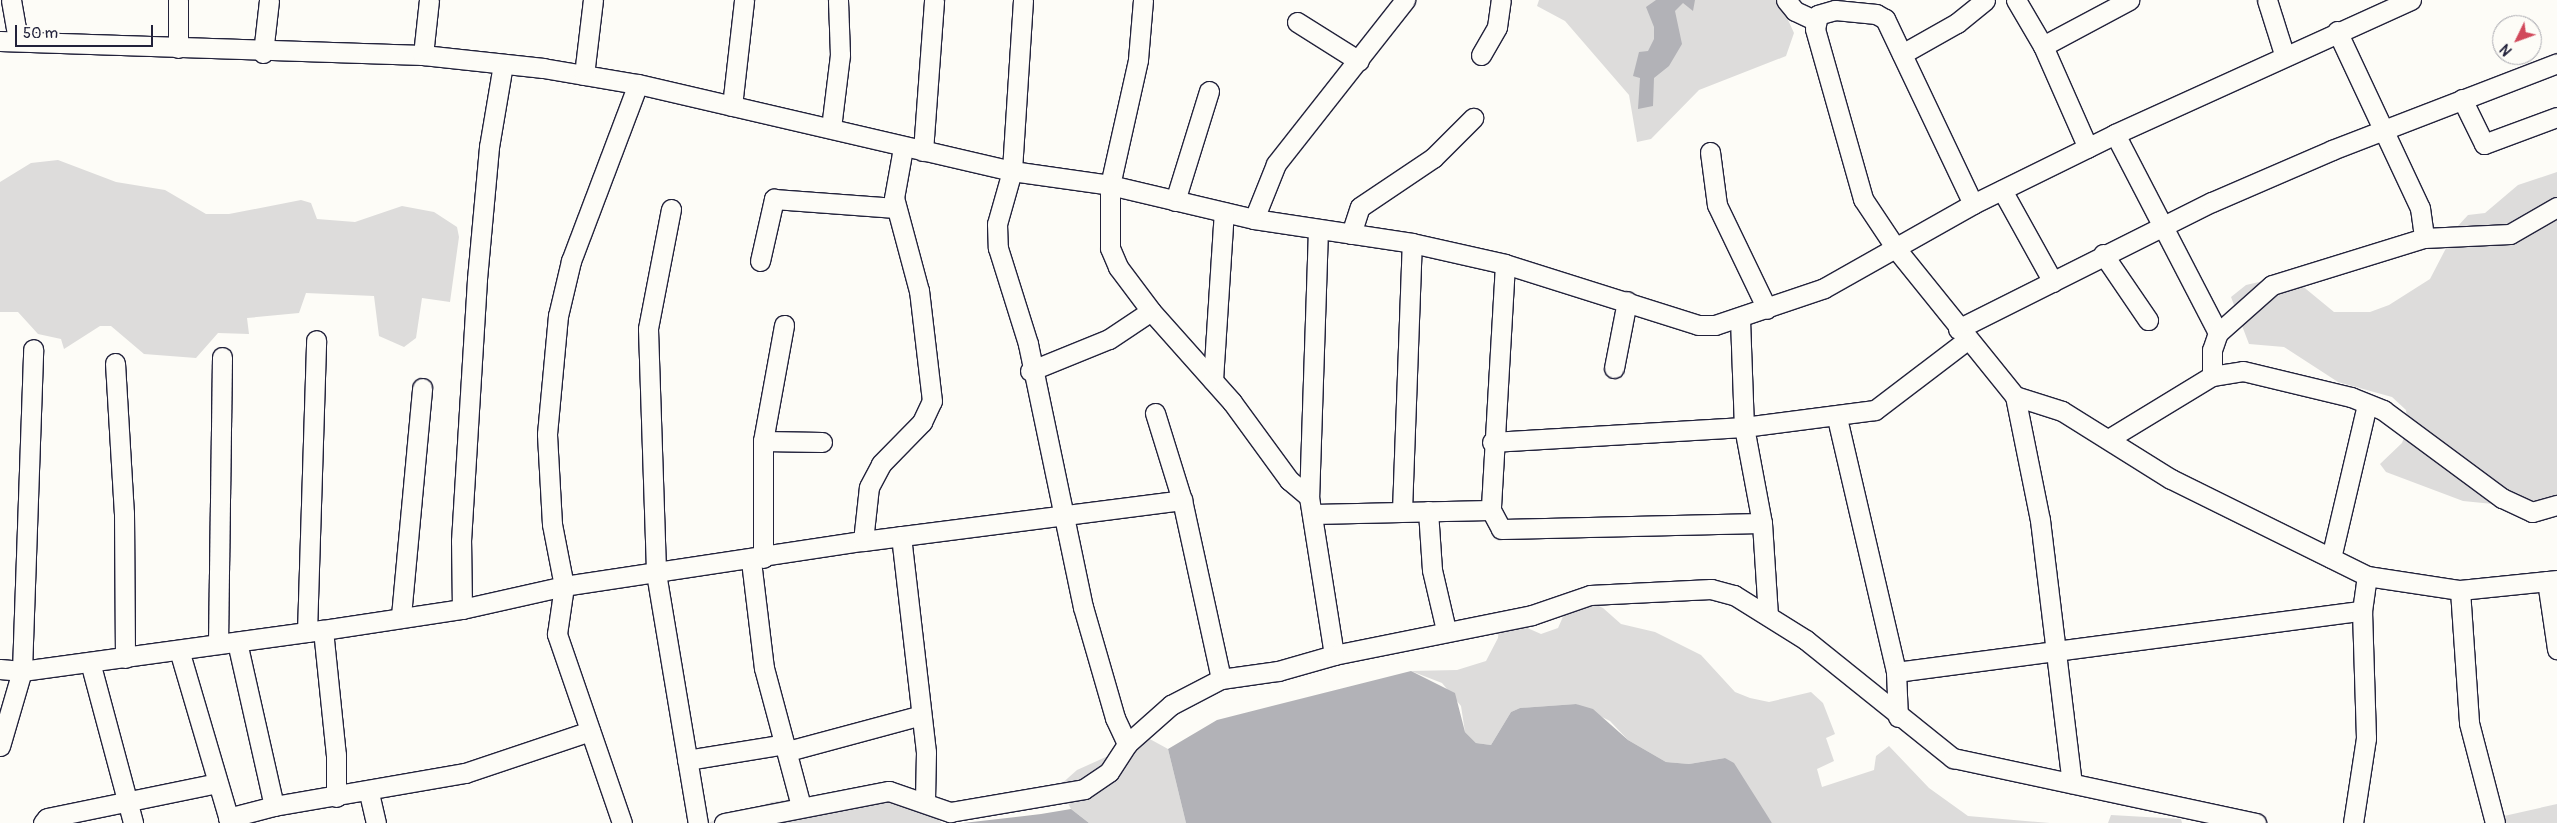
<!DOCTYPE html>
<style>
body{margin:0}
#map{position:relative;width:2557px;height:823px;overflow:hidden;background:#fdfcf7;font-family:Pangolin,sans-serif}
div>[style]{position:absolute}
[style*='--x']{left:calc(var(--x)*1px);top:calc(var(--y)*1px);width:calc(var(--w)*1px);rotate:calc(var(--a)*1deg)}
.green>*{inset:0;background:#dddcdb}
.water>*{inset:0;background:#b2b2b7}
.roads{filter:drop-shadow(1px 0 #22223b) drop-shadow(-1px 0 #22223b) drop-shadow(0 1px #22223b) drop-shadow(0 -1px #22223b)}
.minor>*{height:19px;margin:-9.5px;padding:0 9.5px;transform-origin:9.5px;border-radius:9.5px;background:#fdfcf7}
span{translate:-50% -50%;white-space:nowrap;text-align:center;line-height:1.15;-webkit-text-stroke:4.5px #fdfcf7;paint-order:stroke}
.north{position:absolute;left:2492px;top:15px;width:50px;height:50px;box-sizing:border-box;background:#fdfcf7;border:1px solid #a5a5ac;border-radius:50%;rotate:228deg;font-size:14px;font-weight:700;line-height:20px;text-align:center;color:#22223b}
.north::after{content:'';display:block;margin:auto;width:18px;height:22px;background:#d1495b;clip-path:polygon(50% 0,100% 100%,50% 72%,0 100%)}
.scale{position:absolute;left:15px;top:25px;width:138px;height:22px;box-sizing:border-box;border:2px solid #22223b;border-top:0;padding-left:6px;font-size:15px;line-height:18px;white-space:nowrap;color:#22223b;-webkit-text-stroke:4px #fdfcf7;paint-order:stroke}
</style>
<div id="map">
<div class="green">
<i style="clip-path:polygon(1539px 0,1779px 0,1794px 33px,1786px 56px,1699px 90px,1651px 139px,1637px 142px,1629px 95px,1565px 21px,1537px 6px)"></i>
<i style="clip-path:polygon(58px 160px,116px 182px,165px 190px,206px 214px,229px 214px,301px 200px,311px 203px,317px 219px,355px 222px,402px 206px,434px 212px,457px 227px,459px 237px,450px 302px,422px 298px,416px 338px,404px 347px,379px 336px,374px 296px,306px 293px,299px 313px,247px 318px,249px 334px,218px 333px,196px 358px,144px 354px,111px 326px,100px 326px,64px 349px,61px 339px,38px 334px,18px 312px,0 312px,0 182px,31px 163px)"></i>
<i style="clip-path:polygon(2557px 172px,2557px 500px,2513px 506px,2463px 501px,2386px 472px,2380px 464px,2402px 443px,2408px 427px,2406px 410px,2392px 397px,2338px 382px,2284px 347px,2249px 344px,2231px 297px,2246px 285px,2289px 275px,2334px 312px,2370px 312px,2389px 305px,2430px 279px,2457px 227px,2468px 215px,2485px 213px,2518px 185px)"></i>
<i style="clip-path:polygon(1573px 594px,1603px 608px,1621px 624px,1655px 632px,1701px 655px,1735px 692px,1750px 698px,1769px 702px,1811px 692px,1823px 703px,1835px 734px,1826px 738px,1834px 761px,1817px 769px,1822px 787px,1874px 770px,1876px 756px,1889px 746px,1929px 788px,1968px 816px,2050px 823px,1772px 823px,1725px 758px,1689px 764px,1666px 762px,1628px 740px,1610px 721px,1576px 704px,1520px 708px,1511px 712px,1491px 745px,1476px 743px,1465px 732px,1461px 706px,1442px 683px,1411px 671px,1457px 670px,1486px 661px,1498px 638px,1500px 616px,1541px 634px,1558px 628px)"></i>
<i style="clip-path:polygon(1148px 738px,1168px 749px,1186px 823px,1089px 823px,1071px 809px,1059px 786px,1077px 770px)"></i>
<i style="clip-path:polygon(899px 784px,942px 823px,707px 823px,772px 802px)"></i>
<i style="clip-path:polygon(2557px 804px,2557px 823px,2482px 823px,2495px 818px)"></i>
<i style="clip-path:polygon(2111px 815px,2181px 819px,2182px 823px,2108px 823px)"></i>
</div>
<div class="water">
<i style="clip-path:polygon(1656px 0,1695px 0,1693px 11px,1683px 3px,1675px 11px,1682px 44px,1669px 66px,1654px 78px,1653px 106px,1638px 109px,1640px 78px,1633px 76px,1639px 52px,1648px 51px,1654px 39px,1654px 27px,1646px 7px)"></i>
<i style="clip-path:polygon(1411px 671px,1455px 693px,1465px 732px,1476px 743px,1491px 745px,1511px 712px,1520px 708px,1576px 704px,1593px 709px,1628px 740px,1666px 762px,1689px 764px,1725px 758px,1734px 763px,1772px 823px,1186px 823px,1168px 749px,1217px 720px)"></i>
<i style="clip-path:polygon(1071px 809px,1089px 823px,963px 823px,1041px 814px)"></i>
</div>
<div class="roads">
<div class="minor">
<i style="--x:11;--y:0;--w:40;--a:80"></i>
<i style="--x:178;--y:0;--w:48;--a:90"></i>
<i style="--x:1023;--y:0;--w:171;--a:93.7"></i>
<i style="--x:1012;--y:171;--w:55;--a:105.8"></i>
<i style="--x:997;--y:224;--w:24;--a:88"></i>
<i style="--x:998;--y:248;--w:101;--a:72.6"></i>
<i style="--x:1028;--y:344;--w:269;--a:78.2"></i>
<i style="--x:1083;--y:607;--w:116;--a:73.9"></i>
<i style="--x:1115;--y:718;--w:29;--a:65"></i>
<i style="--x:1143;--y:0;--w:60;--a:94.8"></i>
<i style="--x:1138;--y:60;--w:128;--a:102.6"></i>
<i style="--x:1110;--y:185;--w:63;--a:90"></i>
<i style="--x:1110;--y:248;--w:21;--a:67"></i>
<i style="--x:1118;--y:267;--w:55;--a:53.1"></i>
<i style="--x:1151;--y:311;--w:122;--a:48.3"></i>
<i style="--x:1232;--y:402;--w:97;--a:53.8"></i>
<i style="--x:1289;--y:480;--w:26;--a:40"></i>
<i style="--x:1786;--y:0;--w:14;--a:51"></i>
<i style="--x:1795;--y:11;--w:21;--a:25"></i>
<i style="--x:2016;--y:0;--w:53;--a:59.6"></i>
<i style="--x:2043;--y:46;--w:111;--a:66.2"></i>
<i style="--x:2267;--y:0;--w:57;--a:72.5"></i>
<i style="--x:1297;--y:22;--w:73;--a:32.2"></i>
<i style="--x:2337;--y:31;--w:195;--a:64.9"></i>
<i style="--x:2420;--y:208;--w:30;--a:82"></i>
<i style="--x:0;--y:41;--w:423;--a:1.9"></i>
<i style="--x:423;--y:55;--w:121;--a:6.2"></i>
<i style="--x:543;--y:68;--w:96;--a:9.6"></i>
<i style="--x:638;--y:84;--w:384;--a:13.1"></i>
<i style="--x:1012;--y:171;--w:99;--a:8.1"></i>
<i style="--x:1110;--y:185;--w:148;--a:13.3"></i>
<i style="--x:1254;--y:219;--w:160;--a:8.6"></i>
<i style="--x:1412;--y:243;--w:95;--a:12.7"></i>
<i style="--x:1505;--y:264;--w:202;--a:17.5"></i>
<i style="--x:1698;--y:325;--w:17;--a:0"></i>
<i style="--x:1715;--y:325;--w:115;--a:-18.7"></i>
<i style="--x:1824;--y:288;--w:171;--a:-29.4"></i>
<i style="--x:1973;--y:204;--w:158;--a:-26.2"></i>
<i style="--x:2115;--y:134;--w:325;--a:-24.4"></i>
<i style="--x:2043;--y:46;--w:98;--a:-28.1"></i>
<i style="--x:263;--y:53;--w:53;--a:-83.5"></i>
<i style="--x:1902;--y:54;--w:63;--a:-29.4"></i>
<i style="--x:1957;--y:23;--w:36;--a:-39"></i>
<i style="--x:423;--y:55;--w:55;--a:-83.8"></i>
<i style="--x:1481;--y:55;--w:32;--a:-60"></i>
<i style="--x:1497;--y:27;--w:27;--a:-82"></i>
<i style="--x:584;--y:75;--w:76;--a:-83.2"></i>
<i style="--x:2462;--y:99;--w:50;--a:63.9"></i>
<i style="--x:2484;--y:144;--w:78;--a:-20.3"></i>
<i style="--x:732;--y:106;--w:107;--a:-83.5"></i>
<i style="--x:831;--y:128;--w:74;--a:-83"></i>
<i style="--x:840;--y:55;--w:55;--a:-92.1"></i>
<i style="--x:2115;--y:134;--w:224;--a:62.6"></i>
<i style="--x:923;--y:151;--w:151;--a:-85.8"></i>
<i style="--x:1710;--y:152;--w:53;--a:82.5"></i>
<i style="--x:1717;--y:205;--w:115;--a:64.3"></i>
<i style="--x:2002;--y:190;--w:105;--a:61"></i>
<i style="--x:1175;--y:201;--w:115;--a:-72.8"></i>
<i style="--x:1973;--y:204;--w:205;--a:-115.4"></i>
<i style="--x:1885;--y:19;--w:10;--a:-151"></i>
<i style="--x:1876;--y:14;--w:41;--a:-174.4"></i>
<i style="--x:1835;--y:10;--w:18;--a:164"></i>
<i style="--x:1818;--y:15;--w:14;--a:102"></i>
<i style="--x:1815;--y:29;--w:177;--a:74.2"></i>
<i style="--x:1863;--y:199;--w:61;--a:56.3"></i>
<i style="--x:1897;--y:250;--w:188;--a:51.1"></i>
<i style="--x:2015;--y:396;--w:49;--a:17.7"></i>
<i style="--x:2062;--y:411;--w:128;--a:32"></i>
<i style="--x:2171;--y:479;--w:219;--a:26.3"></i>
<i style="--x:2367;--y:576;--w:94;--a:8.6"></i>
<i style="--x:2460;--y:590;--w:98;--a:-5.9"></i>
<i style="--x:671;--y:209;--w:122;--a:100.9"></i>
<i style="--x:648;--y:329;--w:244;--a:88.1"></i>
<i style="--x:656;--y:573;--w:254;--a:80.5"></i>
<i style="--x:1254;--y:219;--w:59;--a:-68.2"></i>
<i style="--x:1276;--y:164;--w:209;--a:-51.8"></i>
<i style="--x:1318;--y:229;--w:268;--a:91.9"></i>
<i style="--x:1309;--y:497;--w:160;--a:81"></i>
<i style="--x:1334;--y:655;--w:202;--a:-11.4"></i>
<i style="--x:1532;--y:615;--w:61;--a:-19"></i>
<i style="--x:1590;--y:595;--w:121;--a:-2.8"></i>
<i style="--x:1711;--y:589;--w:24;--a:15"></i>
<i style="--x:1734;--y:595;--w:85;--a:32"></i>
<i style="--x:1806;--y:640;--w:189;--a:38.8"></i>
<i style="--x:1953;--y:758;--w:310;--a:12.1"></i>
<i style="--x:1351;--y:234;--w:28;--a:-72"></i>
<i style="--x:1360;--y:207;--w:88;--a:-33.9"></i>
<i style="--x:1433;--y:158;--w:57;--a:-45"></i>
<i style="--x:2103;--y:254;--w:80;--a:55.7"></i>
<i style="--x:760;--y:261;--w:64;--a:-77.3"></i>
<i style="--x:774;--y:199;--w:122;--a:4.2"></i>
<i style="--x:1505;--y:264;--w:246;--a:93.3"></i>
<i style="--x:1491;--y:510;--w:21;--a:62"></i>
<i style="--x:1501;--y:529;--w:261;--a:-1.3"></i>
<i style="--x:1740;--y:319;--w:108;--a:87.9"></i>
<i style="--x:1744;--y:427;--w:98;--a:79.4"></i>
<i style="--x:1762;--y:523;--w:92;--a:86.3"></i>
<i style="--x:1958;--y:329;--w:284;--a:-26.6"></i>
<i style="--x:2212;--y:202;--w:131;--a:-23.4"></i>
<i style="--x:2332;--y:150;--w:241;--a:-21.1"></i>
<i style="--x:115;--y:363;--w:150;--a:86.6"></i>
<i style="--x:124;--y:513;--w:145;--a:89.6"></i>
<i style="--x:1614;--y:368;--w:68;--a:-79"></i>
<i style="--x:1030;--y:371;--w:85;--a:-22.1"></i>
<i style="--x:1109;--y:339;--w:50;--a:-33.7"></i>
<i style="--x:2212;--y:376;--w:26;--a:-90"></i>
<i style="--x:2212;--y:350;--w:18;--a:-71"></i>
<i style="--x:2218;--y:333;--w:72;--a:-41.6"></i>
<i style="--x:2272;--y:285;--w:159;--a:-17.2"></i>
<i style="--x:2424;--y:238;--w:86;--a:-2.7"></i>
<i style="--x:2510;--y:234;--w:54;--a:-29.9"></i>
<i style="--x:1213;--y:380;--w:168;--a:-86.3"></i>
<i style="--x:2015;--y:396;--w:126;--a:78.6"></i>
<i style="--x:2040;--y:520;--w:265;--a:83.1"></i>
<i style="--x:1155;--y:413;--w:91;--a:72.8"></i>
<i style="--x:1182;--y:500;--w:183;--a:77.7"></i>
<i style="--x:1837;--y:418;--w:261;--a:76.9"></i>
<i style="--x:1896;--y:672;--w:45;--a:87.5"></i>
<i style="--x:2110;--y:438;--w:119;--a:-31.3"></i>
<i style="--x:2212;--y:376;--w:31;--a:-9"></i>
<i style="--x:2243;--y:371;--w:111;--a:13.5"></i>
<i style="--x:2351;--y:397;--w:35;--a:22"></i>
<i style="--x:2383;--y:410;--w:148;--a:36.5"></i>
<i style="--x:2502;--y:498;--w:33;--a:25"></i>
<i style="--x:2532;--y:512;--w:26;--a:-16"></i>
<i style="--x:763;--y:441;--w:118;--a:-79.7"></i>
<i style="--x:1492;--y:442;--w:252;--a:-3.4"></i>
<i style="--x:1744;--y:427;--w:132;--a:-7.4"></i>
<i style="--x:1875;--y:410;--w:116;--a:-37.3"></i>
<i style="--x:1402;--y:511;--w:268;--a:-87.9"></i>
<i style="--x:1428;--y:511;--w:59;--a:86.1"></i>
<i style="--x:1432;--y:570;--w:62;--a:76.9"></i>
<i style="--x:1312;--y:514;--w:179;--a:-1.3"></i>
<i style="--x:901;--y:536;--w:217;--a:83.4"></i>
<i style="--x:926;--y:752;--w:48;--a:91.2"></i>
<i style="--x:863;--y:541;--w:54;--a:-83.7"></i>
<i style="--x:869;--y:487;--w:26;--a:-62"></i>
<i style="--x:881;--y:464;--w:59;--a:-45.7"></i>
<i style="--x:922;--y:422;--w:23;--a:-65"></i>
<i style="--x:932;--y:401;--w:111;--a:-96.7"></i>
<i style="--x:919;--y:291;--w:96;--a:-105"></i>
<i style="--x:894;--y:198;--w:51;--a:-79.8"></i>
<i style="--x:763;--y:558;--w:117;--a:-90"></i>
<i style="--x:763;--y:441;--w:59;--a:1"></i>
<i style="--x:2331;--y:558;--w:158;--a:-76.8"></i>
<i style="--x:751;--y:561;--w:108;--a:83.1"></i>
<i style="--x:764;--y:668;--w:143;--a:75"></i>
<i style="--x:2547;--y:581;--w:69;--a:81.6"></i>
<i style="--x:2460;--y:590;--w:133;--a:86.1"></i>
<i style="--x:2469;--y:723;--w:103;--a:75.4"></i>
<i style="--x:462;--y:609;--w:68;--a:-90.8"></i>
<i style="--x:461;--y:541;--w:262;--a:-86.5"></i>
<i style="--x:477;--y:279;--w:133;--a:-84.8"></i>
<i style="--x:489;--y:147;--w:84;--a:-80.4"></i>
<i style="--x:401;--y:616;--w:229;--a:-84.7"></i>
<i style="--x:323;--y:630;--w:126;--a:84.1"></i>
<i style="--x:336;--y:755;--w:42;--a:90"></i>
<i style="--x:307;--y:632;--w:292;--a:-88.2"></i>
<i style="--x:237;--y:642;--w:168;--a:77.3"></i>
<i style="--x:218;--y:644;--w:287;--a:-89.2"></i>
<i style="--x:179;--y:650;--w:180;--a:73.6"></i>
<i style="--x:90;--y:662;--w:167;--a:75"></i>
<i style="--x:0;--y:669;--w:22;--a:5"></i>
<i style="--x:22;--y:671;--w:304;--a:-7.8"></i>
<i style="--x:323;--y:630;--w:141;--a:-8.6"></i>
<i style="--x:462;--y:609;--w:105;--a:-12.7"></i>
<i style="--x:564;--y:586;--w:302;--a:-8.6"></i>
<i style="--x:863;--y:541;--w:322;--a:-7.3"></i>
<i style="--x:1896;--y:672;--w:470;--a:-7.5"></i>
<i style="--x:0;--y:746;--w:78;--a:-73.7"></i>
<i style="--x:22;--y:671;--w:322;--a:-88"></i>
<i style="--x:788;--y:751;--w:138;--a:-15.1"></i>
<i style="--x:687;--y:760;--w:99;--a:-9.3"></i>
<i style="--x:369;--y:793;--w:31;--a:77"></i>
<i style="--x:228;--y:818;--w:48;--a:-14.6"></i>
<i style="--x:274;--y:806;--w:194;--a:-9.8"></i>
<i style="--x:465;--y:773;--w:132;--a:-18.6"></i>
<i style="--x:43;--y:823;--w:6;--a:-51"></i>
<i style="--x:47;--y:818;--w:174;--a:-11.6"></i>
<i style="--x:622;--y:823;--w:200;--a:-109"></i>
<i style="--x:557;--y:634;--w:49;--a:-81.7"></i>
<i style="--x:564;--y:586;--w:63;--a:-101"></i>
<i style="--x:552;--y:524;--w:90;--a:-93.2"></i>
<i style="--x:547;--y:434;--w:119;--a:-84.7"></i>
<i style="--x:558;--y:316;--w:57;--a:-76.7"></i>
<i style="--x:571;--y:261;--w:189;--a:-69.3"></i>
<i style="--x:724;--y:823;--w:168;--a:-11"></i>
<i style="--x:889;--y:791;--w:65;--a:19"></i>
<i style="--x:950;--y:812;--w:136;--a:-9.7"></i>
<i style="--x:1084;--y:789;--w:30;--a:-34"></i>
<i style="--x:1109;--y:772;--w:33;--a:-57"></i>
<i style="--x:1127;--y:744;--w:59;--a:-41.6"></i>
<i style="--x:1171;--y:705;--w:56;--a:-27.5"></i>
<i style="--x:1221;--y:679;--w:58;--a:-8"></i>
<i style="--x:1278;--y:671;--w:58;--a:-15.9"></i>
<i style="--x:2353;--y:823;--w:86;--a:-81.3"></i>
<i style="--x:2366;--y:738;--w:127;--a:-91.8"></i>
<i style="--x:2362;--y:611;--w:35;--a:-82"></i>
</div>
</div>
<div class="north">N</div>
<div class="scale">50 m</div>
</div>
